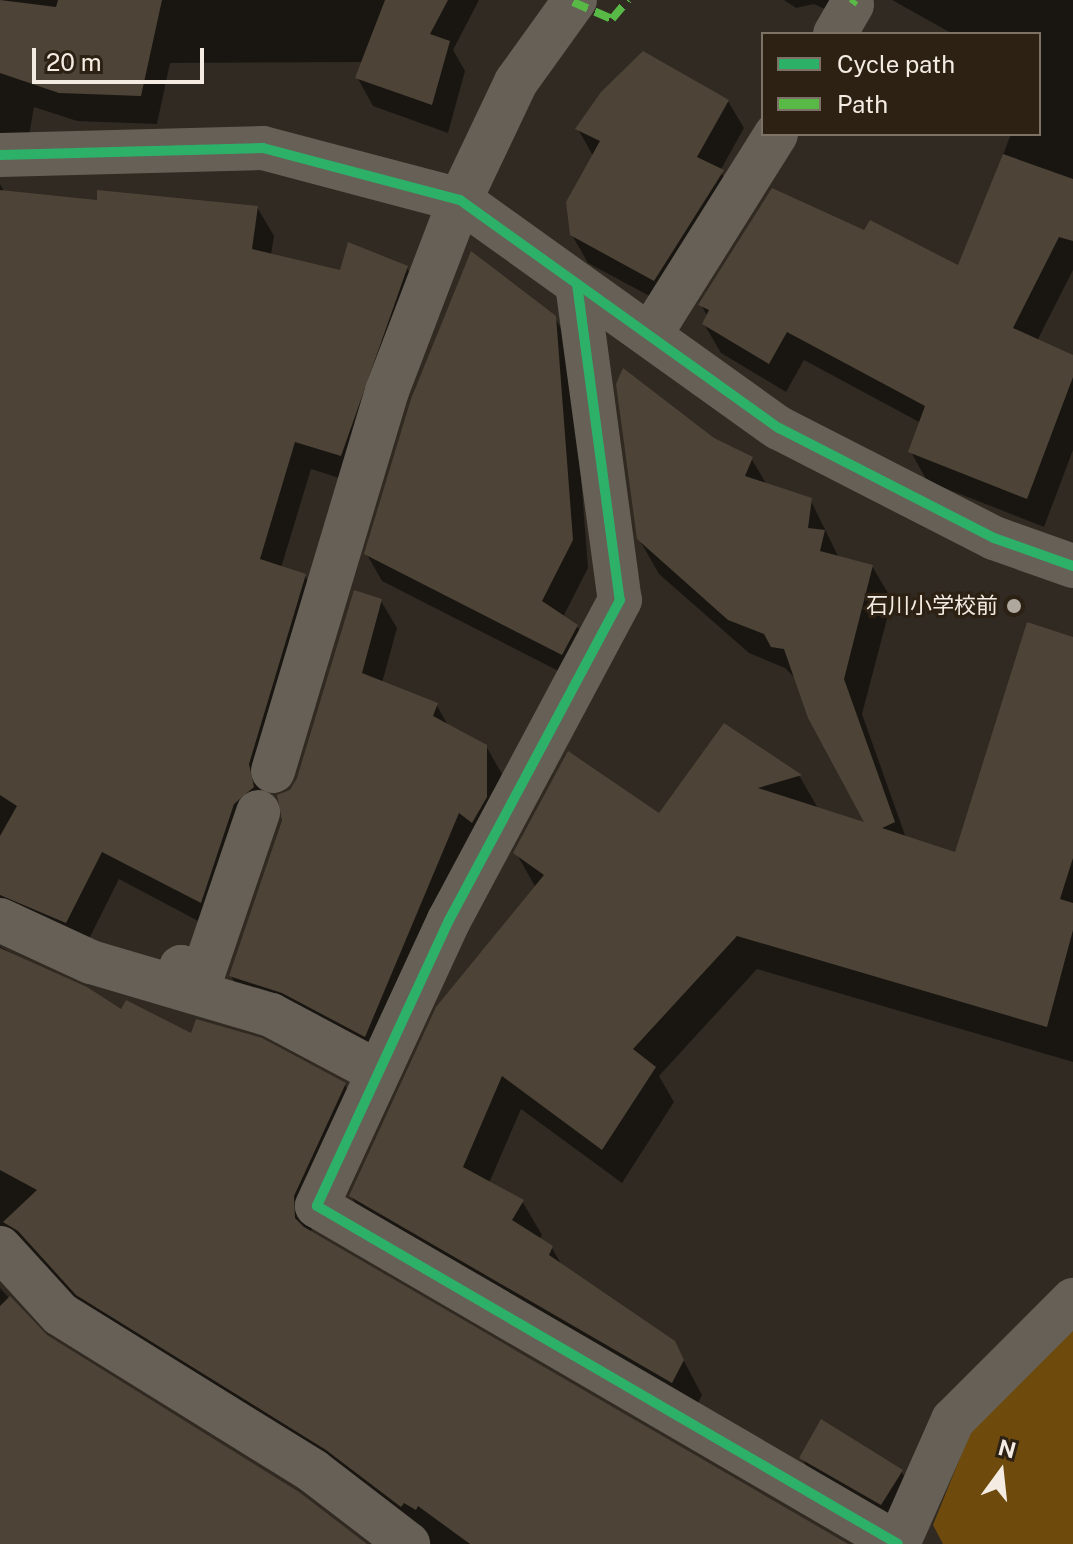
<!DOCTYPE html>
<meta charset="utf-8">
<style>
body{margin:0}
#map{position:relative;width:1073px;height:1544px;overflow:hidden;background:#302a22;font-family:"Public Sans","Noto Sans JP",sans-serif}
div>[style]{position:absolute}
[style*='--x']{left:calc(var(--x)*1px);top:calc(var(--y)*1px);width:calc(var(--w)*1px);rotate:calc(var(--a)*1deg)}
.forest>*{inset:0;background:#6e4b0c}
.shadow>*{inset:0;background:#0007}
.building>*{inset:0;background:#4d4437}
.minor>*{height:44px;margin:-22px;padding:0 22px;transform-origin:22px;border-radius:22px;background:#666057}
.quiet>*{height:8px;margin-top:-4px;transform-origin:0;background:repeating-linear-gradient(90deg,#58b947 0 16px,transparent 0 24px)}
.cycleway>*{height:10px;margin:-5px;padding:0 5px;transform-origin:5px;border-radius:5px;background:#2db169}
.dots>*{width:22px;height:22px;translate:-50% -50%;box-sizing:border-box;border:4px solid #2c2113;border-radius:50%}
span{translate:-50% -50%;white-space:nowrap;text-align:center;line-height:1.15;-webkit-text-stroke:6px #2c2113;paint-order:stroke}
.poi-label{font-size:22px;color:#f4ece3}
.right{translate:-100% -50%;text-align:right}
.legend{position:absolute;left:761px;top:32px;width:280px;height:104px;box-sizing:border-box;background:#2c2113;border:2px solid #7c7266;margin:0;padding:10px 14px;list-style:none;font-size:24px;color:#f4ece3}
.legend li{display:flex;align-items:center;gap:16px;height:40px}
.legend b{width:40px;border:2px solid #7c7266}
.north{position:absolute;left:961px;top:1432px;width:80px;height:80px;-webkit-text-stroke:6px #2c2113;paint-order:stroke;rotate:15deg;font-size:22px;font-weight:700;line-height:32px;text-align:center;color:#f4ece3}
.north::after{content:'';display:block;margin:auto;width:28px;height:36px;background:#f4ece3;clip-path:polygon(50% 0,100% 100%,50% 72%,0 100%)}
.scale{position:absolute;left:32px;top:48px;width:172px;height:36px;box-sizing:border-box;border:4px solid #f4ece3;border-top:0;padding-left:10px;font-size:24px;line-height:28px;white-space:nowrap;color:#f4ece3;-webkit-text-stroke:6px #2c2113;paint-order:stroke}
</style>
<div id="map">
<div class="forest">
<i style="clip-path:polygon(1073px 1329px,1073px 1544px,943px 1544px,933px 1525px,974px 1423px)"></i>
</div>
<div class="shadow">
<i style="clip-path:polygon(0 0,479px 0,453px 50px,465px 71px,448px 133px,373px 106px,357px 77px,363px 62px,170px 63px,157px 124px,77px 121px,34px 107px,25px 158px,0 166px)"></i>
<i style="clip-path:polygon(784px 0,848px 0,839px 16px,814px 4px,796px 8px)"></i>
<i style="clip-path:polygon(892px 0,1073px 0,1073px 270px,1037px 341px,1073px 357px,1073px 450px,1044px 527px,927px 481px,911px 452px,921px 423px,804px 360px,786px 392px,721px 353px,704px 324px,708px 317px,701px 305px,865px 233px,959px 268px,1011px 134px,1039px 134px,1039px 34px,953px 34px)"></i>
<i style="clip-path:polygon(728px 101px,744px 128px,720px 171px,738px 199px,670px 307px,588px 263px,572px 235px,593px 156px,578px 129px)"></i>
<i style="clip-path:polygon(0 184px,5px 193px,99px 202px,257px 207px,274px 236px,271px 255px,342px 272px,407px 268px,423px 296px,358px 484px,311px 469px,281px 568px,305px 576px,321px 604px,217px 931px,119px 879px,83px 951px,0 934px)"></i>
<i style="clip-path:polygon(555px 318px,571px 346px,588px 568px,563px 617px,577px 626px,593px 654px,578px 681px,382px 581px,366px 553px)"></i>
<i style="clip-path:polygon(691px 428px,751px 458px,767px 485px,810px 499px,839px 558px,872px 566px,892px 600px,862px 714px,906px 838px,956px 854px,1073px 639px,1073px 1062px,757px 969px,659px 1076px,674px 1102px,622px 1183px,521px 1109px,489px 1183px,522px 1201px,542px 1235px,539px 1240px,552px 1248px,563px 1267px,674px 1342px,702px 1395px,691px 1416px,371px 1230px,351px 1196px,536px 888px,516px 853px,659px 816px,724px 726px,800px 777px,819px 810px,868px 826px,798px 681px,785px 668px,749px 653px,659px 574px,639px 539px)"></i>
<i style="clip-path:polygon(381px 601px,397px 628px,382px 683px,436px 704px,449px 727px,486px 746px,502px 774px,381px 1063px,247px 1004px,231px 976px,291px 791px)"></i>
<i style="clip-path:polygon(0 947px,122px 1012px,345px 1085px,361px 1114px,310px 1233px,845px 1544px,430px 1544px,345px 1478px,0 1258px)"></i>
<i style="clip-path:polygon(0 1288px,45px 1337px,364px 1544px,0 1544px)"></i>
<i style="clip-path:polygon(802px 1458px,901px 1471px,917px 1499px,897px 1532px,817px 1485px)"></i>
</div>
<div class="building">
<i style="clip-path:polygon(0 0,56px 7px,58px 0,162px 0,141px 96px,59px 93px,0 73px)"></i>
<i style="clip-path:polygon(385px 0,448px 0,430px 34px,450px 41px,432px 105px,355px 78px)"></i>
<i style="clip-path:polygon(643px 51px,729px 100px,697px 157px,724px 170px,654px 281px,570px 235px,566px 202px,600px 141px,575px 129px,601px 92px)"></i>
<i style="clip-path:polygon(1003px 154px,1073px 179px,1073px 241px,1059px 237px,1013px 328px,1073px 355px,1073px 377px,1027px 499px,908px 452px,925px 406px,787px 332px,769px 364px,702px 324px,709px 310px,698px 305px,772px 188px,864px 230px,870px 220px,958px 265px)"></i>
<i style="clip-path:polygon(0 190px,97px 200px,97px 190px,258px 206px,252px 249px,340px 270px,348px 242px,408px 266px,341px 456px,295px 442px,260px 559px,306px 574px,249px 764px,254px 787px,234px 804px,201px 903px,102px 852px,66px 923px,0 895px,0 836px,17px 806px,0 795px)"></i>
<i style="clip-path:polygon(471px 251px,556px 316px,573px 540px,542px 601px,578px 625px,562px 655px,364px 554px,411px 399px)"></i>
<i style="clip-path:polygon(623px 368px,714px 438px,753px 457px,745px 476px,812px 498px,808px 528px,825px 530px,820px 551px,873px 565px,844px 679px,895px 822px,882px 828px,955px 852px,1027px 622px,1073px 637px,1073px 858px,1060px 899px,1073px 903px,1073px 930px,1047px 1027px,737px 936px,633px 1049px,656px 1067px,602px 1150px,502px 1076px,463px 1167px,524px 1200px,512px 1220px,553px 1246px,549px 1255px,675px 1341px,684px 1360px,672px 1383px,349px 1196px,436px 1007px,544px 875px,513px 853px,568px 751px,659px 813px,724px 723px,802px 775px,758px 788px,864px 822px,808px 718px,784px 649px,771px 647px,764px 634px,728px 620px,637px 539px,616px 384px)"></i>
<i style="clip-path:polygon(354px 590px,382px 599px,362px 673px,438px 703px,433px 716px,487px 745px,487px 797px,472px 823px,459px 813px,365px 1037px,282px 993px,229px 976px,282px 820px,277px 795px,290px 790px,297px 778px)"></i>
<i style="clip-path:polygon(0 948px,87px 987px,121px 1009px,126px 1000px,191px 1033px,196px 1019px,262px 1038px,346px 1083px,294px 1196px,295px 1218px,304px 1227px,848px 1544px,470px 1544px,418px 1506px,416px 1510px,404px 1503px,401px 1507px,326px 1450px,76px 1295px,18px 1231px,3px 1222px,37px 1190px,0 1170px)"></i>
<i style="clip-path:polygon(10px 1296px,47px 1335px,299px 1492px,367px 1544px,0 1544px,0 1306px)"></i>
<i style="clip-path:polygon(821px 1419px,903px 1470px,881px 1505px,799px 1458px)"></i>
</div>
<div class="minor">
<i style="--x:835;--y:34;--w:34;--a:-60"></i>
<i style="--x:0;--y:155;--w:263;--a:-1.5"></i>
<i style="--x:263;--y:148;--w:204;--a:14.8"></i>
<i style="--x:460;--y:200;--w:392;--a:35.6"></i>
<i style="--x:779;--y:428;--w:242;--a:27.1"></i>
<i style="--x:994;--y:538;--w:84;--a:19.5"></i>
<i style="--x:577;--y:284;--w:319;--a:82.3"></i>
<i style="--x:620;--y:600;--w:363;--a:118.1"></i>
<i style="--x:449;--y:920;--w:315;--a:114.8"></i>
<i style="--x:317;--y:1206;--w:672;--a:30.19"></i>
<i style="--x:650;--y:335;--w:237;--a:-57.9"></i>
<i style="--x:273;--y:771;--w:397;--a:-73.3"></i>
<i style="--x:387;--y:391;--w:204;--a:-69.1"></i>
<i style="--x:460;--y:200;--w:131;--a:-64.6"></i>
<i style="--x:516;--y:82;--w:101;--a:-54.3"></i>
<i style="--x:0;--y:920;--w:100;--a:24.8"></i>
<i style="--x:91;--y:962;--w:188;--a:16.4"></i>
<i style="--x:271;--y:1015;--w:121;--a:28"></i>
<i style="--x:175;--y:986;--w:20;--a:-72"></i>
<i style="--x:181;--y:967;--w:23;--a:18"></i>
<i style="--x:203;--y:974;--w:171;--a:-71.2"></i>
<i style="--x:0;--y:1248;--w:89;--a:47.7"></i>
<i style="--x:60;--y:1314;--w:298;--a:31.8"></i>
<i style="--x:313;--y:1471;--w:120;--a:37.5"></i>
<i style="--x:898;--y:1544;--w:136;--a:-66.1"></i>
<i style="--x:953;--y:1420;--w:170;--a:-45"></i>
</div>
<div class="quiet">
<i style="--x:573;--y:2;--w:43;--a:23.6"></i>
<i style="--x:612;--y:19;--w:25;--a:-50"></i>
<i style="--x:852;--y:4;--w:5;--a:-53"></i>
</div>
<div class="cycleway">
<i style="--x:0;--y:155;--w:263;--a:-1.5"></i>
<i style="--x:263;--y:148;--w:204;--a:14.8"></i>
<i style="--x:460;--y:200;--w:392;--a:35.6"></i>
<i style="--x:779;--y:428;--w:242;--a:27.1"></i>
<i style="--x:994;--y:538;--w:84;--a:19.5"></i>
<i style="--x:577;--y:284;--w:319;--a:82.3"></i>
<i style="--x:620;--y:600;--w:363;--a:118.1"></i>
<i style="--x:449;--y:920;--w:315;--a:114.8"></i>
<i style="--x:317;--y:1206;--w:672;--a:30.19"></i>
</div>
<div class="dots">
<i style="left:1014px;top:606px;background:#afa89f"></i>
</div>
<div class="poi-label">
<span class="right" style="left:998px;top:606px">石川小学校前</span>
</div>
<ul class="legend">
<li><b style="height:10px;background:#2db169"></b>Cycle path</li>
<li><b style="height:10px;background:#58b947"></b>Path</li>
</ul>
<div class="north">N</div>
<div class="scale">20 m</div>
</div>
